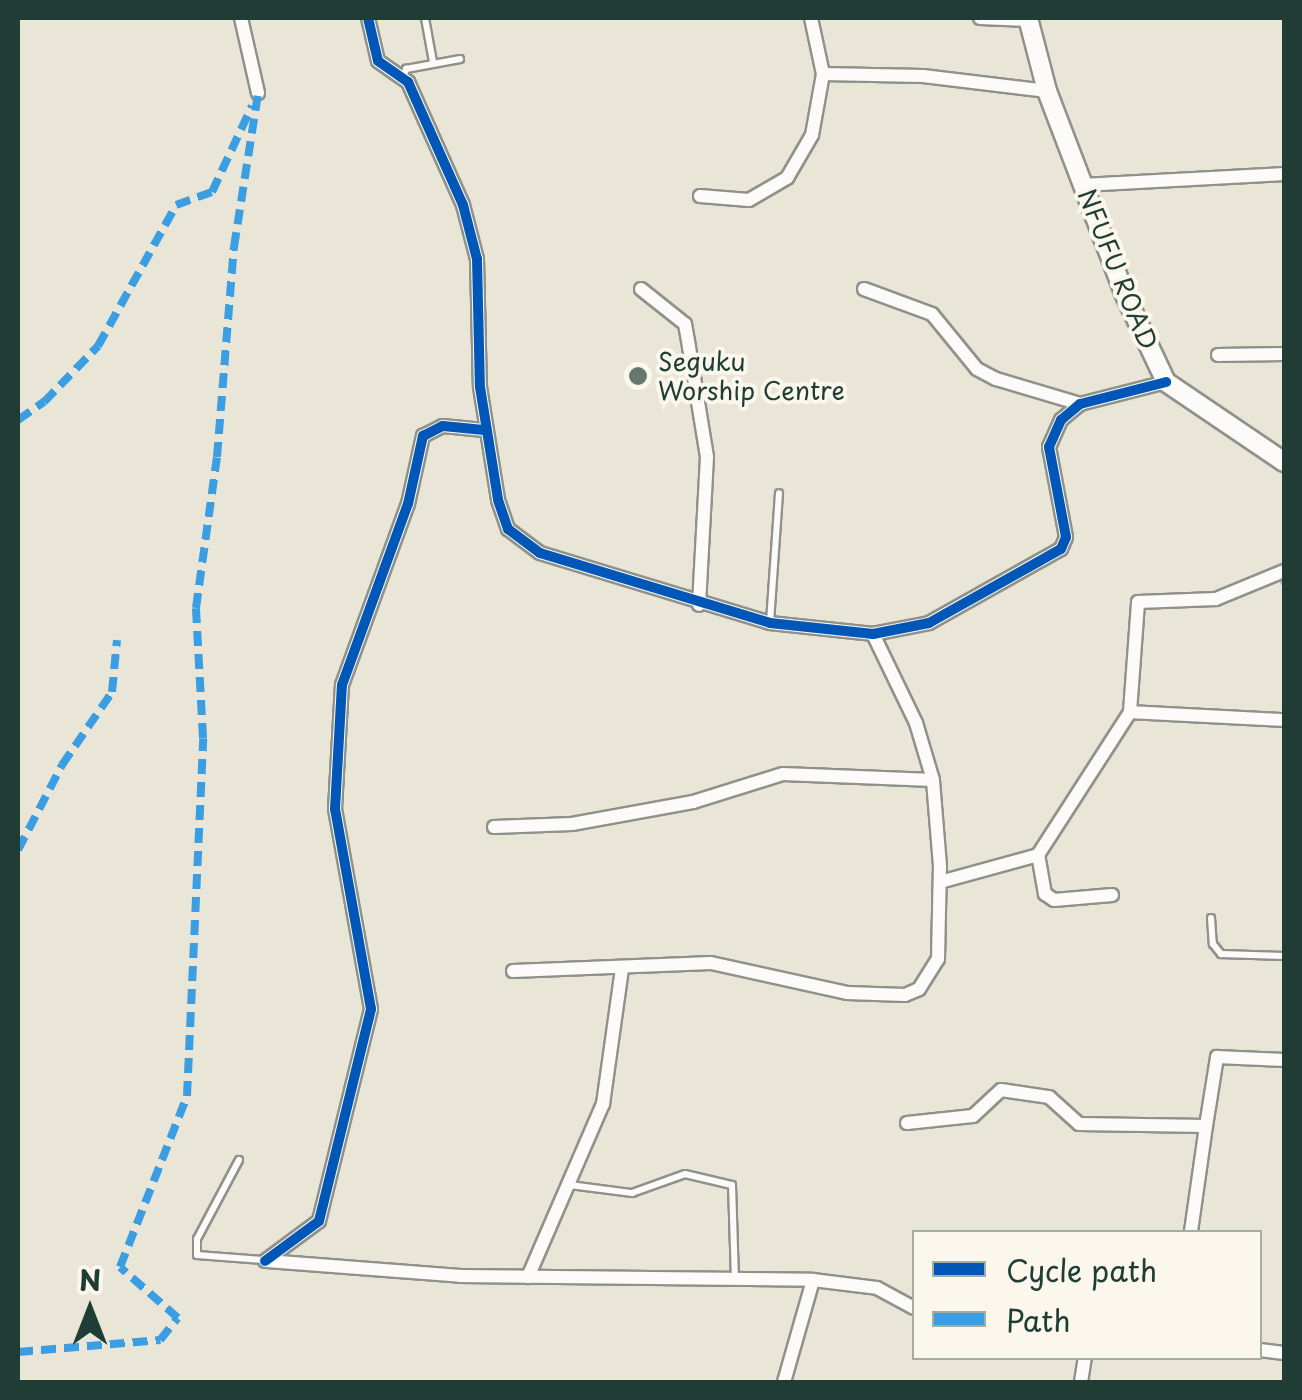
<!DOCTYPE html>
<style>
body{margin:0}
#map{position:relative;width:1302px;height:1400px;overflow:hidden;background:#e9e5d7;font-family:"Playpen Sans",sans-serif}
div>[style]{position:absolute}
[style*='--x']{left:calc(var(--x)*1px);top:calc(var(--y)*1px);width:calc(var(--w)*1px);rotate:calc(var(--a)*1deg)}
.stream>*{height:5px;margin:-2.5px;padding:0 2.5px;transform-origin:2.5px;border-radius:2.5px;background:#96cbe6}
.roads{filter:drop-shadow(2px 0 #8f928a) drop-shadow(-2px 0 #8f928a) drop-shadow(0 2px #8f928a) drop-shadow(0 -2px #8f928a)}
.lane>*{height:6px;margin:-3px;padding:0 3px;transform-origin:3px;border-radius:3px;background:#fcfbf9}
.street>*{height:12px;margin:-6px;padding:0 6px;transform-origin:6px;border-radius:6px;background:#fcfbf9}
.secondary>*{height:18px;margin:-9px;padding:0 9px;transform-origin:9px;border-radius:9px;background:#fcfbf9}
.quiet>*{height:8px;margin-top:-4px;transform-origin:0;background:repeating-linear-gradient(90deg,#3c9ee2 0 15px,transparent 0 23px)}
.cycleway>*{height:10px;margin:-5px;padding:0 5px;transform-origin:5px;border-radius:5px;background:#0057b8}
.dots>*{width:28px;height:28px;translate:-50% -50%;box-sizing:border-box;border:5px solid #fbf7ec;border-radius:50%}
span{translate:-50% -50%;white-space:nowrap;text-align:center;line-height:1.15;-webkit-text-stroke:8px #fbf7ec;paint-order:stroke}
.street-label{font-size:25px;color:#1f3d34}
.poi-label{font-size:25px;color:#1f3d34}
.left{translate:0 -50%;text-align:left}
.frame{position:absolute;inset:0;border:20px solid #1f3d34;pointer-events:none}
.legend{position:absolute;left:912px;top:1230px;width:350px;height:130px;box-sizing:border-box;background:#fbf7ec;border:2px solid #a3ada2;margin:0;padding:12px 18px;list-style:none;font-size:30px;color:#1f3d34}
.legend li{display:flex;align-items:center;gap:20px;height:50px}
.legend b{width:50px;border:2px solid #a3ada2}
.north{position:absolute;left:40px;top:1260px;width:100px;height:100px;-webkit-text-stroke:8px #fbf7ec;paint-order:stroke;rotate:0deg;font-size:28px;font-weight:700;line-height:40px;text-align:center;color:#1f3d34}
.north::after{content:'';display:block;margin:auto;width:35px;height:45px;background:#1f3d34;clip-path:polygon(50% 0,100% 100%,50% 72%,0 100%)}
</style>
<div id="map">
<div class="stream">
<i style="--x:1282;--y:582;--w:2;--a:-27"></i>
</div>
<div class="roads">
<div class="lane">
<i style="--x:425;--y:18;--w:45;--a:79.7"></i>
<i style="--x:403;--y:77;--w:9;--a:-69"></i>
<i style="--x:406;--y:69;--w:55;--a:-10.5"></i>
<i style="--x:770;--y:622;--w:129;--a:-86"></i>
<i style="--x:1211;--y:918;--w:26;--a:86"></i>
<i style="--x:1213;--y:944;--w:13;--a:51"></i>
<i style="--x:1221;--y:954;--w:63;--a:1.8"></i>
<i style="--x:239;--y:1160;--w:89;--a:118"></i>
<i style="--x:197;--y:1239;--w:16;--a:90"></i>
<i style="--x:197;--y:1255;--w:66;--a:4.3"></i>
<i style="--x:570;--y:1185;--w:63;--a:7.4"></i>
<i style="--x:632;--y:1193;--w:56;--a:-19.7"></i>
<i style="--x:685;--y:1174;--w:48;--a:13.2"></i>
<i style="--x:732;--y:1185;--w:94;--a:88.2"></i>
</div>
<div class="street">
<i style="--x:241;--y:18;--w:77;--a:77.2"></i>
<i style="--x:368;--y:18;--w:44;--a:76.9"></i>
<i style="--x:378;--y:61;--w:37;--a:35"></i>
<i style="--x:408;--y:82;--w:135;--a:65.9"></i>
<i style="--x:463;--y:205;--w:56;--a:75.5"></i>
<i style="--x:477;--y:259;--w:128;--a:88.7"></i>
<i style="--x:480;--y:387;--w:114;--a:80.9"></i>
<i style="--x:498;--y:500;--w:31;--a:71"></i>
<i style="--x:508;--y:529;--w:40;--a:37"></i>
<i style="--x:540;--y:553;--w:240;--a:16.9"></i>
<i style="--x:770;--y:623;--w:104;--a:6.1"></i>
<i style="--x:873;--y:634;--w:57;--a:-11.1"></i>
<i style="--x:929;--y:623;--w:151;--a:-29.3"></i>
<i style="--x:1061;--y:549;--w:13;--a:-67"></i>
<i style="--x:1066;--y:537;--w:92;--a:-100.7"></i>
<i style="--x:1049;--y:447;--w:30;--a:-66"></i>
<i style="--x:1061;--y:420;--w:25;--a:-40"></i>
<i style="--x:1080;--y:404;--w:89;--a:-14.3"></i>
<i style="--x:980;--y:18;--w:48;--a:2.4"></i>
<i style="--x:823;--y:74;--w:100;--a:1.1"></i>
<i style="--x:923;--y:76;--w:125;--a:6.9"></i>
<i style="--x:1084;--y:185;--w:200;--a:-3.1"></i>
<i style="--x:700;--y:196;--w:49;--a:4.7"></i>
<i style="--x:749;--y:200;--w:44;--a:-30.1"></i>
<i style="--x:787;--y:178;--w:50;--a:-59.8"></i>
<i style="--x:812;--y:135;--w:62;--a:-79.8"></i>
<i style="--x:823;--y:74;--w:57;--a:-102.1"></i>
<i style="--x:641;--y:289;--w:56;--a:38.5"></i>
<i style="--x:685;--y:324;--w:23;--a:80"></i>
<i style="--x:689;--y:347;--w:111;--a:80.7"></i>
<i style="--x:707;--y:457;--w:148;--a:93.1"></i>
<i style="--x:864;--y:289;--w:72;--a:20.2"></i>
<i style="--x:932;--y:314;--w:71;--a:50.7"></i>
<i style="--x:977;--y:369;--w:21;--a:28"></i>
<i style="--x:996;--y:379;--w:88;--a:16.6"></i>
<i style="--x:1218;--y:355;--w:66;--a:-0.9"></i>
<i style="--x:1130;--y:712;--w:110;--a:-85.8"></i>
<i style="--x:1138;--y:602;--w:78;--a:-2.2"></i>
<i style="--x:1216;--y:599;--w:74;--a:-22.4"></i>
<i style="--x:494;--y:827;--w:78;--a:-2.2"></i>
<i style="--x:572;--y:824;--w:123;--a:-10.3"></i>
<i style="--x:693;--y:802;--w:94;--a:-17.3"></i>
<i style="--x:783;--y:774;--w:150;--a:2.3"></i>
<i style="--x:940;--y:882;--w:102;--a:-15.4"></i>
<i style="--x:1112;--y:895;--w:58;--a:175.1"></i>
<i style="--x:1054;--y:900;--w:11;--a:-146"></i>
<i style="--x:1045;--y:894;--w:40;--a:-100"></i>
<i style="--x:1038;--y:855;--w:170;--a:-57.2"></i>
<i style="--x:1130;--y:712;--w:154;--a:3"></i>
<i style="--x:513;--y:971;--w:198;--a:-2.3"></i>
<i style="--x:711;--y:963;--w:139;--a:12.4"></i>
<i style="--x:847;--y:993;--w:58;--a:2"></i>
<i style="--x:905;--y:995;--w:15;--a:-23"></i>
<i style="--x:919;--y:989;--w:36;--a:-58"></i>
<i style="--x:938;--y:959;--w:93;--a:-88.8"></i>
<i style="--x:940;--y:866;--w:86;--a:-94.7"></i>
<i style="--x:933;--y:780;--w:59;--a:-106.6"></i>
<i style="--x:916;--y:723;--w:99;--a:-115.8"></i>
<i style="--x:907;--y:1123;--w:66;--a:-6.1"></i>
<i style="--x:973;--y:1116;--w:38;--a:-43"></i>
<i style="--x:1001;--y:1090;--w:49;--a:8.3"></i>
<i style="--x:1049;--y:1097;--w:40;--a:42"></i>
<i style="--x:1079;--y:1124;--w:127;--a:0.9"></i>
<i style="--x:1206;--y:1126;--w:107;--a:98.1"></i>
<i style="--x:1206;--y:1126;--w:70;--a:-80.9"></i>
<i style="--x:1217;--y:1057;--w:67;--a:2.6"></i>
<i style="--x:265;--y:1261;--w:67;--a:-36.5"></i>
<i style="--x:319;--y:1221;--w:218;--a:-76.2"></i>
<i style="--x:371;--y:1009;--w:203;--a:-100.2"></i>
<i style="--x:335;--y:809;--w:124;--a:-86.8"></i>
<i style="--x:342;--y:685;--w:193;--a:-70"></i>
<i style="--x:408;--y:504;--w:70;--a:-77.6"></i>
<i style="--x:423;--y:436;--w:22;--a:-27"></i>
<i style="--x:443;--y:426;--w:41;--a:5.6"></i>
<i style="--x:267;--y:1261;--w:194;--a:4.4"></i>
<i style="--x:460;--y:1276;--w:353;--a:0.6"></i>
<i style="--x:813;--y:1280;--w:64;--a:7.1"></i>
<i style="--x:877;--y:1288;--w:42;--a:28.4"></i>
<i style="--x:528;--y:1277;--w:189;--a:-66.6"></i>
<i style="--x:603;--y:1104;--w:137;--a:-82"></i>
<i style="--x:1260;--y:1350;--w:24;--a:7"></i>
<i style="--x:784;--y:1382;--w:106;--a:-74.1"></i>
<i style="--x:1081;--y:1382;--w:24;--a:-81"></i>
</div>
<div class="secondary">
<i style="--x:1028;--y:18;--w:75;--a:75.4"></i>
<i style="--x:1047;--y:91;--w:216;--a:69.1"></i>
<i style="--x:1124;--y:293;--w:98;--a:64.7"></i>
<i style="--x:1166;--y:382;--w:143;--a:34.1"></i>
</div>
</div>
<div class="quiet">
<i style="--x:18;--y:420;--w:32;--a:-35"></i>
<i style="--x:44;--y:402;--w:78;--a:-46"></i>
<i style="--x:98;--y:346;--w:161;--a:-61"></i>
<i style="--x:176;--y:205;--w:38;--a:-20"></i>
<i style="--x:212;--y:192;--w:95;--a:-65.1"></i>
<i style="--x:18;--y:850;--w:96;--a:-62.6"></i>
<i style="--x:62;--y:765;--w:88;--a:-55.6"></i>
<i style="--x:112;--y:692;--w:52;--a:-84.5"></i>
<i style="--x:18;--y:1352;--w:143;--a:-4.8"></i>
<i style="--x:160;--y:1340;--w:28;--a:-51"></i>
<i style="--x:178;--y:1318;--w:77;--a:-138.7"></i>
<i style="--x:120;--y:1267;--w:184;--a:-68.6"></i>
<i style="--x:187;--y:1096;--w:358;--a:-87.4"></i>
<i style="--x:203;--y:738;--w:130;--a:-93.1"></i>
<i style="--x:196;--y:608;--w:152;--a:-82.1"></i>
<i style="--x:217;--y:457;--w:211;--a:-85.4"></i>
<i style="--x:234;--y:247;--w:156;--a:-81.1"></i>
</div>
<div class="cycleway">
<i style="--x:368;--y:18;--w:44;--a:76.9"></i>
<i style="--x:378;--y:61;--w:37;--a:35"></i>
<i style="--x:408;--y:82;--w:135;--a:65.9"></i>
<i style="--x:463;--y:205;--w:56;--a:75.5"></i>
<i style="--x:477;--y:259;--w:128;--a:88.7"></i>
<i style="--x:480;--y:387;--w:114;--a:80.9"></i>
<i style="--x:498;--y:500;--w:31;--a:71"></i>
<i style="--x:508;--y:529;--w:40;--a:37"></i>
<i style="--x:540;--y:553;--w:240;--a:16.9"></i>
<i style="--x:770;--y:623;--w:104;--a:6.1"></i>
<i style="--x:873;--y:634;--w:57;--a:-11.1"></i>
<i style="--x:929;--y:623;--w:151;--a:-29.3"></i>
<i style="--x:1061;--y:549;--w:13;--a:-67"></i>
<i style="--x:1066;--y:537;--w:92;--a:-100.7"></i>
<i style="--x:1049;--y:447;--w:30;--a:-66"></i>
<i style="--x:1061;--y:420;--w:25;--a:-40"></i>
<i style="--x:1080;--y:404;--w:89;--a:-14.3"></i>
<i style="--x:265;--y:1261;--w:67;--a:-36.5"></i>
<i style="--x:319;--y:1221;--w:218;--a:-76.2"></i>
<i style="--x:371;--y:1009;--w:203;--a:-100.2"></i>
<i style="--x:335;--y:809;--w:124;--a:-86.8"></i>
<i style="--x:342;--y:685;--w:193;--a:-70"></i>
<i style="--x:408;--y:504;--w:70;--a:-77.6"></i>
<i style="--x:423;--y:436;--w:22;--a:-27"></i>
<i style="--x:443;--y:426;--w:41;--a:5.6"></i>
</div>
<div class="dots">
<i style="left:638px;top:376px;background:#66786d"></i>
</div>
<div class="street-label">
<span style="left:1118px;top:269px;rotate:68deg">NFUFU ROAD</span>
</div>
<div class="poi-label">
<span class="left" style="left:658px;top:376px">Seguku<br>Worship Centre</span>
</div>
<div class="frame"></div>
<ul class="legend">
<li><b style="height:12px;background:#0057b8"></b>Cycle path</li>
<li><b style="height:12px;background:#3c9ee2"></b>Path</li>
</ul>
<div class="north">N</div>
</div>
